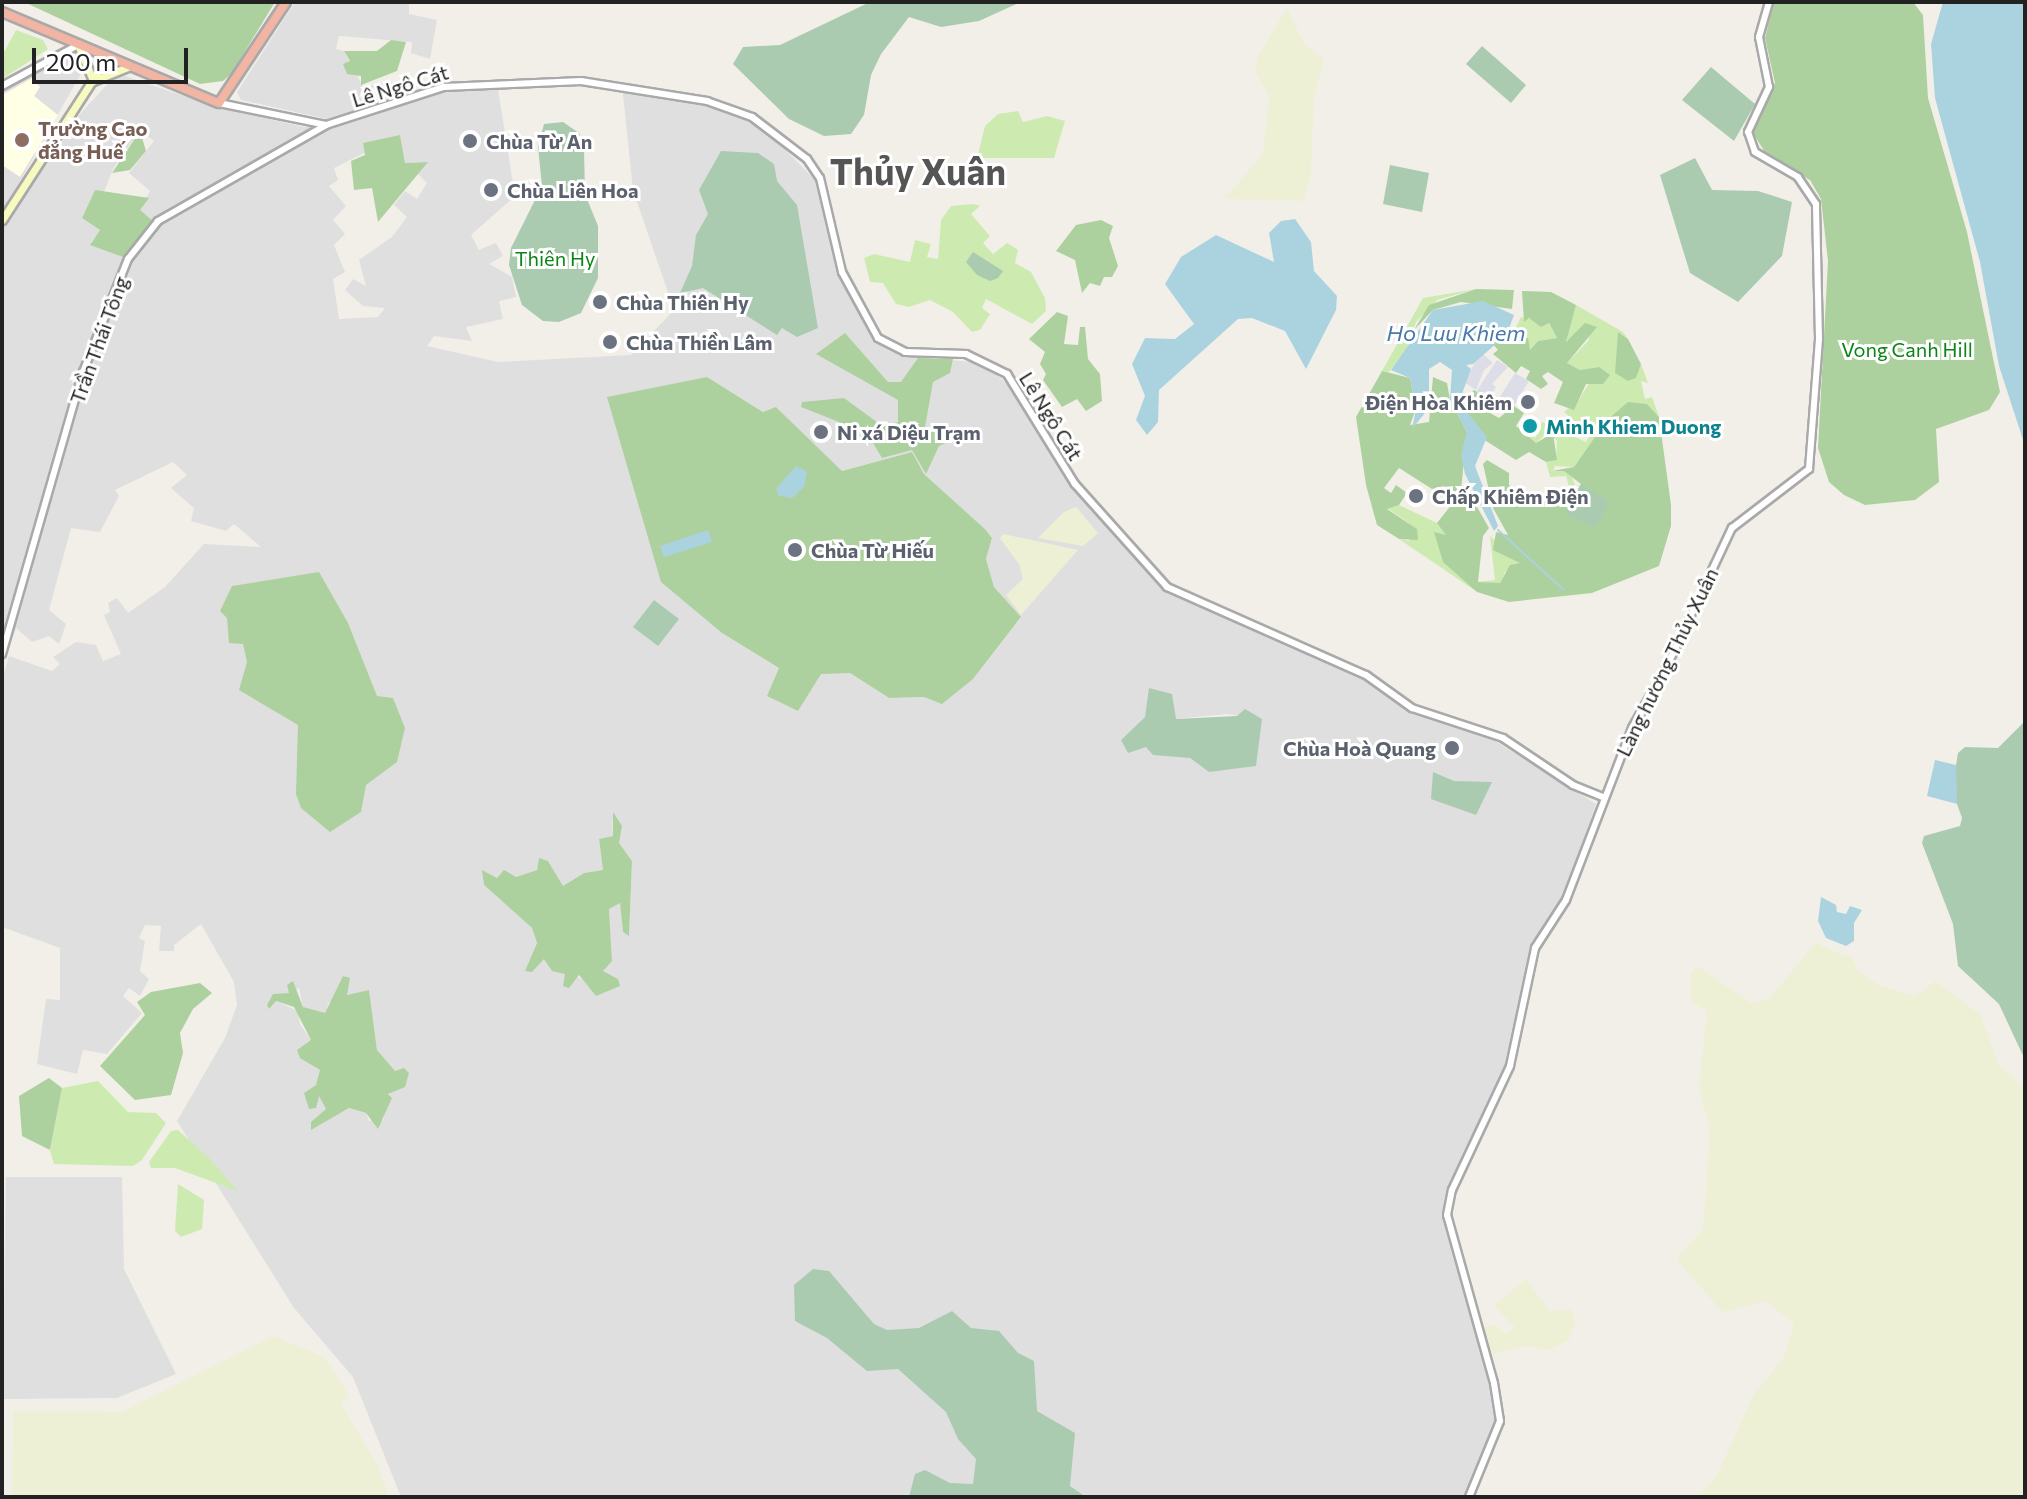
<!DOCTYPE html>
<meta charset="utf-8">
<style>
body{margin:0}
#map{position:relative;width:2027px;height:1499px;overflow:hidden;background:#f2efe9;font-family:Commissioner,sans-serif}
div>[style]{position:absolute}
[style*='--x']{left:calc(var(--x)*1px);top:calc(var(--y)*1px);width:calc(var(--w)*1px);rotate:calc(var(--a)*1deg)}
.residential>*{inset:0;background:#e0dfdf}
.education>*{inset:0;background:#ffffe5}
.farmland>*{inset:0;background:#eef0d5}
.grass>*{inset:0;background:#cdebb0}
.forest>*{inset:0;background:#add19e}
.cemetery>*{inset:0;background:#aacbaf}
.plaza>*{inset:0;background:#dddde8}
.water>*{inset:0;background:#aad3df}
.stream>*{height:2px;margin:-1px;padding:0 1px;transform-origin:1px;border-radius:1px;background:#aad3df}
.roads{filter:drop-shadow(2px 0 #a9a9a9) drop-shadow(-2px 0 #a9a9a9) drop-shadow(0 2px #a9a9a9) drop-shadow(0 -2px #a9a9a9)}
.tertiary>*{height:6px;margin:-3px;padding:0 3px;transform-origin:3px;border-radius:3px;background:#fff}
.secondary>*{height:7px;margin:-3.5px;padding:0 3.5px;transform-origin:3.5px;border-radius:3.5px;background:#f7fabf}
.trunk>*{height:8px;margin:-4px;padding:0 4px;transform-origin:4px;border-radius:4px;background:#f2b4a3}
.dots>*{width:22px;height:22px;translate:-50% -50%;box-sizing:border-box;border:4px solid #fff;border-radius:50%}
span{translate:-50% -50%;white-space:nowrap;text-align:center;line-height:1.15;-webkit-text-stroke:6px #fff;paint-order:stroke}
.street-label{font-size:20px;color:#222}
.education-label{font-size:20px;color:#785e54;font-weight:700}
.left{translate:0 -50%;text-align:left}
.worship-label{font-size:20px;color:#5b616d;font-weight:700}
.right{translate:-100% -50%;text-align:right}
.park-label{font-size:20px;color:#0c8416}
.culture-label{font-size:20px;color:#0d838f;font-weight:700}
.water-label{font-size:22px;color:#4a7aab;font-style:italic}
.town-label{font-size:36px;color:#555;font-weight:700}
.frame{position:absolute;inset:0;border:4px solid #222;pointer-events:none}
.scale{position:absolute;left:32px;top:48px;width:156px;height:36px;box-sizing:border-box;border:4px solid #222;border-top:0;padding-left:10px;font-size:24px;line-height:28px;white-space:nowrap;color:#222;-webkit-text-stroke:6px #fff;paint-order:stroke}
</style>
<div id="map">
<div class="residential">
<i style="clip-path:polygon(295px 2px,409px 2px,409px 14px,437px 20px,430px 59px,411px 53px,412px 42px,339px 36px,336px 49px,344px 51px,362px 85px,404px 82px,408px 93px,327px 119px,241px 100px,237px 92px)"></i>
<i style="clip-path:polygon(70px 55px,83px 70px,2px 213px,2px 92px)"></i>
<i style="clip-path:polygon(evenodd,125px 76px,213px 106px,304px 127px,326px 126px,444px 88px,497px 83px,515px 196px,471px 235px,479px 250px,496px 243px,503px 256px,489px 264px,512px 277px,516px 297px,499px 301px,503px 319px,466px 327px,472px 341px,434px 336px,427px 346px,498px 362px,631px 355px,674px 310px,633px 190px,622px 85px,728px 111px,770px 134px,816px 181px,837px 267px,874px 341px,907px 356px,983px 363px,1015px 391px,1077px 491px,1158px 585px,1370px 682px,1414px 711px,1476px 729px,1596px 804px,1563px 899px,1531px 947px,1510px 1055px,1448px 1190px,1444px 1215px,1480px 1329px,1496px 1421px,1465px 1497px,401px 1497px,353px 1377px,294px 1308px,177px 1121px,225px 1038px,237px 1005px,234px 982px,201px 924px,174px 945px,174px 951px,159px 951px,161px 926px,145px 925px,139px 938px,145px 941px,140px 971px,149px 979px,140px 996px,129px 988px,123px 996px,142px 1013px,107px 1054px,83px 1050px,77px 1074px,37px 1064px,46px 999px,60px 1000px,60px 948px,2px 927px,2px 680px,9px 656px,52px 671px,60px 664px,53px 657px,76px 642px,96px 645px,103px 661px,121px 654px,104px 615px,110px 612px,108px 603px,117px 598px,128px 613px,165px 587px,204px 544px,261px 547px,234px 524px,226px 531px,191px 521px,194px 508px,171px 488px,187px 475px,173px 462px,115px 490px,119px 496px,100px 532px,71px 528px,49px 610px,66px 624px,59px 644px,49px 636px,32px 642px,16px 628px,13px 637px,2px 631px,2px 227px,80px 114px,114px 77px,125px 76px,140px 131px,154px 141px,129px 173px,150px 191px,139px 210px,153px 221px,123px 257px,90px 244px,100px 230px,82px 218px,95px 190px,103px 194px,114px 167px,140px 131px,125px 76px,400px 135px,405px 163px,426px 162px,417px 173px,427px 183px,417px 199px,405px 191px,394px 205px,407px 217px,392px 237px,359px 260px,366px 286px,353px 279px,345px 290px,363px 306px,385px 308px,378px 317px,339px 319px,333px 279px,345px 272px,334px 245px,345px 234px,333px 220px,346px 206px,329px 186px,338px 180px,334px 168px,400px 135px,125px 76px,707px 377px,763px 412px,777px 408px,842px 471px,912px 452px,924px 474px,985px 529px,992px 538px,986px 559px,994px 587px,1021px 618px,973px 679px,924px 697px,889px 698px,850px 673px,821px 673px,798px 710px,779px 668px,722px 633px,707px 377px,125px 76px,1150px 688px,1175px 719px,1227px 714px,1262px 719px,1258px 740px,1209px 772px,1190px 758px,1121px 740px,1145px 717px,1150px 688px,125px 76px,612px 820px,618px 843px,632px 861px,629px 935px,623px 932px,620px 902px,609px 909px,612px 961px,589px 983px,544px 959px,526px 971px,537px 943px,532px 928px,484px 885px,483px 871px,497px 878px,516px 877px,537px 870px,539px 859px,548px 861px,563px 887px,584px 873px,603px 870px,599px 839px,613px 836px,612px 820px,125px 76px,299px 988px,303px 1007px,318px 1015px,326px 1013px,328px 1004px,346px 989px,347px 995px,369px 991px,377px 1050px,395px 1072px,383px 1120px,369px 1121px,366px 1113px,349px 1108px,310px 1130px,326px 1109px,320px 1096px,315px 1099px,304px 1093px,316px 1085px,321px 1069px,307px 1060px,311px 1040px,300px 1024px,298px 1011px,276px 1001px,299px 988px)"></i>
<i style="clip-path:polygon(6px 1177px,122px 1177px,124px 1269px,176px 1374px,117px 1398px,3px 1399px)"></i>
</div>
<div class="education">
<i style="clip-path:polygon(32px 78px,40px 87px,34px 96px,58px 115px,20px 177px,2px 165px,2px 95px)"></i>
</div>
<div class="farmland">
<i style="clip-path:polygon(1287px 8px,1304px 44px,1324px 59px,1314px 98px,1311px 173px,1304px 201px,1224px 199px,1263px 154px,1269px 97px,1255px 71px,1258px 56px)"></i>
<i style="clip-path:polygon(1076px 507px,1098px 533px,1083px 546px,1038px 538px,1064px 512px)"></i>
<i style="clip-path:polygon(1003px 534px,1078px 550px,1021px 615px,1006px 595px,1023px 579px,1019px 564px,1000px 538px)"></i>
<i style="clip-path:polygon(1815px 943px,1852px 958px,1857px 969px,1878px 985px,1915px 996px,1936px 981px,1980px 1014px,1999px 1065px,2025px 1089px,2025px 1497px,1698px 1497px,1717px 1475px,1754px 1394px,1783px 1359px,1794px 1324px,1766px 1301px,1722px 1312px,1676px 1259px,1703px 1229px,1710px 1131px,1699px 1088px,1707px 1011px,1690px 1001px,1690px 974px,1697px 966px,1752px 1003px,1769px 999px)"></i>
<i style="clip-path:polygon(1526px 1279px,1550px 1311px,1571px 1309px,1576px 1321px,1568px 1341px,1547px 1350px,1528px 1346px,1486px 1356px,1480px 1329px,1495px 1324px,1505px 1334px,1515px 1328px,1494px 1306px)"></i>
<i style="clip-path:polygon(274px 1336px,324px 1357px,349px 1395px,341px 1404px,378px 1465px,389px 1497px,12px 1497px,13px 1411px,122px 1412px)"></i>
</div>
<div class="grass">
<i style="clip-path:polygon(16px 30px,43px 40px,48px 49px,2px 79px,2px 56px)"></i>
<i style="clip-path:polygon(1018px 111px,1023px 122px,1047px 116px,1065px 121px,1054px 158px,977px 158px,985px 126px,998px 114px)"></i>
<i style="clip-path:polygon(974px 204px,980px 206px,971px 214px,990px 236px,983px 243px,993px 254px,1007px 243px,1018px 250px,1015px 263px,1031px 272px,1045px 298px,1046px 311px,1032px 324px,986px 299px,982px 308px,990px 314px,980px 330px,972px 332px,953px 312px,930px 300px,909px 307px,896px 304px,883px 283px,870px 282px,864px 258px,874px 254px,910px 262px,915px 240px,931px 244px,927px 257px,938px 259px,941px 220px,951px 206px)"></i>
<i style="clip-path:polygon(1476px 289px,1437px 300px,1416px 322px,1407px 348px,1389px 372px,1382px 371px,1423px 298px)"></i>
<i style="clip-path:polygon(1576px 305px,1623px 332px,1628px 339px,1618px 332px,1628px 381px,1635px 378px,1641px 364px,1648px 383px,1641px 381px,1645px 399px,1652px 397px,1659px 417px,1647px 404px,1606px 421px,1574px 467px,1555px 466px,1553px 471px,1564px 471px,1572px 477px,1577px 491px,1569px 487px,1566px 476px,1550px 477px,1546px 462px,1556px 460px,1557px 441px,1548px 432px,1536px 443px,1516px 426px,1535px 438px,1542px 422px,1586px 442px,1590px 435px,1564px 412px,1578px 401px,1599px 367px,1580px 370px,1567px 363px,1589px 340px,1588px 325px,1569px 341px,1563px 338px)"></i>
<i style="clip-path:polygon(1521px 317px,1548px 322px,1557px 338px,1538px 341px,1530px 350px,1511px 337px)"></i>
<i style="clip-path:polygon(1399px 505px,1437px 523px,1447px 536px,1435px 532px,1453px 569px,1477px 592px,1399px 539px,1409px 541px,1409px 523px,1387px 508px)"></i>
<i style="clip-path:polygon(1490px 536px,1521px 564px,1505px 572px,1500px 584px,1477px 582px,1495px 580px)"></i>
<i style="clip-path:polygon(98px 1081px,128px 1112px,156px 1113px,166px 1123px,142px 1160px,133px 1166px,54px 1164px,50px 1151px,62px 1088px)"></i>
<i style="clip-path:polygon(178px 1130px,209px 1158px,238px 1191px,175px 1168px,151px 1168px,149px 1162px,171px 1131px)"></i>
<i style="clip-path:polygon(178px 1184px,204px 1200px,202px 1229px,181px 1237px,175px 1231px)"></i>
</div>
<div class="forest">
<i style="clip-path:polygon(24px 2px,275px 2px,232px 73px,223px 81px,200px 84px)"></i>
<i style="clip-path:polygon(1774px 2px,1913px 2px,1923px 15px,1928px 98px,1967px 232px,2000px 392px,1989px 410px,1936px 429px,1939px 482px,1915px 500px,1865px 505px,1844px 495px,1829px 482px,1818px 448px,1828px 261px,1821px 199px,1810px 180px,1768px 157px,1753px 133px,1775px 83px,1765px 38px)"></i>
<i style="clip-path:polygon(391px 40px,406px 42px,397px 71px,361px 85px,361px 76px,347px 74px,343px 64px,350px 61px,344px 51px,377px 51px)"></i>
<i style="clip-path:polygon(140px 131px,146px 151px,130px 170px,112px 173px)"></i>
<i style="clip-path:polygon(400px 135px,405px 163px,428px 162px,378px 222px,372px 188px,354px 190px,351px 161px,365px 155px,363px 143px)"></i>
<i style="clip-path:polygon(95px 190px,149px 198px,140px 210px,153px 221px,123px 257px,90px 245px,100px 230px,82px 218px)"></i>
<i style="clip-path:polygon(1101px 220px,1113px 226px,1109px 238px,1118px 266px,1112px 277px,1104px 277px,1100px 286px,1090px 283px,1082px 293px,1075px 260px,1056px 251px,1076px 225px)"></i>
<i style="clip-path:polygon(1476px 289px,1514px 290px,1512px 309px,1461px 302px,1433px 310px,1414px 330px,1429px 305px)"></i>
<i style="clip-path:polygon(1522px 291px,1551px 292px,1576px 305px,1566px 342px,1585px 323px,1597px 327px,1567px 363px,1580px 370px,1599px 367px,1610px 375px,1603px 384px,1586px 384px,1574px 410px,1554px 403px,1563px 382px,1548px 372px,1542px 376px,1548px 384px,1541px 389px,1526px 379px,1530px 371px,1521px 366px,1516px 373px,1493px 354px,1498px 350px,1493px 344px,1507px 334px,1514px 339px,1528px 338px,1530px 350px,1538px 341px,1557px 338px,1549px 323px,1541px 327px,1529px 318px,1524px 322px)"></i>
<i style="clip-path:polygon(1057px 312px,1068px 316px,1064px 344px,1078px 345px,1080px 327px,1085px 327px,1088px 359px,1100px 374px,1102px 401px,1086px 411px,1077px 399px,1062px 407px,1043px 380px,1046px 374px,1040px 364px,1045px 352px,1029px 339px)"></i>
<i style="clip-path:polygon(1618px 332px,1628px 339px,1641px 364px,1636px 378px,1628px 381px,1615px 373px)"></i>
<i style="clip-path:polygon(845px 333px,888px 382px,901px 382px,918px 358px,953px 359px,950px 373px,933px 382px,925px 427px,938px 434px,960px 431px,959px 437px,939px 446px,926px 474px,912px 450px,882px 458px,867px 433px,801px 407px,802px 402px,844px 398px,881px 425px,898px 422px,898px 400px,816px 354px)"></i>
<i style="clip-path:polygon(1382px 371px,1410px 378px,1416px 409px,1410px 425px,1429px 422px,1433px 377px,1447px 383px,1450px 400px,1467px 432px,1461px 490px,1453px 494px,1444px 486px,1432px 489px,1399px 468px,1384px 488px,1391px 493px,1396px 485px,1407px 493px,1399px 505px,1387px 509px,1417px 529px,1418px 540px,1399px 539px,1377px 525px,1366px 485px,1356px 417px)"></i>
<i style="clip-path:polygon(707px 377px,763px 412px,776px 407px,842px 471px,912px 452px,924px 474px,985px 529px,992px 538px,986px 559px,994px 587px,1021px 617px,973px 679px,942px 704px,924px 697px,889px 698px,850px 673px,821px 674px,798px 711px,767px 696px,779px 668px,722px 633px,661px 582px,607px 397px)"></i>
<i style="clip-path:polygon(1473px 390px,1482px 393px,1490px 413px,1499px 418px,1514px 406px,1524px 413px,1516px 426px,1536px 443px,1553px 433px,1557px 460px,1546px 462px,1529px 452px,1516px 460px,1486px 441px,1459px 402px,1460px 394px,1471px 400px)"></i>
<i style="clip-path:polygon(1628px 402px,1647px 404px,1659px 417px,1671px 505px,1671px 526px,1659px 566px,1592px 593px,1509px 602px,1477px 592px,1443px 562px,1434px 532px,1446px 535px,1437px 523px,1452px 504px,1473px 500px,1489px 528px,1483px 536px,1478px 582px,1500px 583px,1510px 565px,1520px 563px,1493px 550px,1496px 532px,1508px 535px,1493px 508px,1483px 464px,1487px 460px,1509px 473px,1509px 485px,1529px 497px,1541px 492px,1552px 506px,1562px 499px,1570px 504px,1566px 513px,1581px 484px,1564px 471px,1552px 471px,1574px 467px,1606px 421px)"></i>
<i style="clip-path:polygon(319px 572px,348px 623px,377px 696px,393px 698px,405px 728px,397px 762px,366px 785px,361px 812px,330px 832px,301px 808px,296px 794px,298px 725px,239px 690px,247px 662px,243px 644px,229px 643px,227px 618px,220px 611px,232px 586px)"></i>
<i style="clip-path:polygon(613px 812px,622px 826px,619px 843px,632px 861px,629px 936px,623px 932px,620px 903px,609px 909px,612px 961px,603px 971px,618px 979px,620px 986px,596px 996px,579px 975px,569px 988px,563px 986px,565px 974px,552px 971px,544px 959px,532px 972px,525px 971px,537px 943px,532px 928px,484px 885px,482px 870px,497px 878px,504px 870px,516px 877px,537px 870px,539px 858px,548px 861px,563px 886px,584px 873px,603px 870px,599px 839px,613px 836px)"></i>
<i style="clip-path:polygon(343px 976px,350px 978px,347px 995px,369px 990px,377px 1050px,395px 1071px,404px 1068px,409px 1073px,405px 1087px,388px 1094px,392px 1098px,378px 1129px,366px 1113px,349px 1108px,311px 1130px,311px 1122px,326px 1109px,319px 1096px,316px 1108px,309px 1109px,304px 1093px,316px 1085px,320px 1070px,300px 1058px,297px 1050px,311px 1040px,294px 1007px,276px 1001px,269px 1009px,267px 1005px,273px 994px,289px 993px,287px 985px,293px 981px,303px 1007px,325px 1013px)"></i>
<i style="clip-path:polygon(200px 983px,212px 993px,193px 1009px,180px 1033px,183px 1053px,171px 1095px,135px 1100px,100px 1066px,145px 1015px,137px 1002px,151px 992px)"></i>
<i style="clip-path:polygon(49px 1078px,62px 1088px,50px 1150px,22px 1136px,19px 1096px)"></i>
</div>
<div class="cemetery">
<i style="clip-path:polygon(870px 2px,1021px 2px,979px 21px,941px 27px,909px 17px,881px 54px,871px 75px,864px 115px,851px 134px,824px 136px,789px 119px,733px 64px,743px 47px,780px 45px)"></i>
<i style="clip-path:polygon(1482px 46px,1526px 85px,1511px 103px,1466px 64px)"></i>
<i style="clip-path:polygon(1711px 67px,1755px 104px,1734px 141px,1682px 100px)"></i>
<i style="clip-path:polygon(563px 122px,579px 133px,584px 148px,585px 194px,598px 226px,598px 278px,581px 313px,559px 322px,543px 321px,522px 305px,509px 265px,511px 248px,542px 186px,538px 147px,544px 124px)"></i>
<i style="clip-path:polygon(721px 151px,758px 153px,774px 164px,777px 181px,797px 205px,818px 328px,797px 337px,782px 328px,777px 335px,703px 288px,680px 293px,692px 266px,696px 235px,708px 214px,699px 190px)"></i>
<i style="clip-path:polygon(1695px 158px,1712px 190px,1758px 191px,1792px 202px,1782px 256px,1738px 302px,1690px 273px,1660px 175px)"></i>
<i style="clip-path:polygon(1390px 165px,1429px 173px,1422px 212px,1383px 204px)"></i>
<i style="clip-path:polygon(973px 252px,1003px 271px,998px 278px,990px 281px,977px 275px,966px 262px)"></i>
<i style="clip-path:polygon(1581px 484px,1610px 502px,1597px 525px,1590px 526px,1565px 513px)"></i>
<i style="clip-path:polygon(654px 600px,679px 619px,658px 646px,633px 627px)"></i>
<i style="clip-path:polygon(1149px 688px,1172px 694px,1176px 719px,1237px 716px,1245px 709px,1262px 719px,1256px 766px,1209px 772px,1190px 758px,1153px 755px,1146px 747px,1128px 753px,1121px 740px,1145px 717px)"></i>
<i style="clip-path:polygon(2025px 721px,2025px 1060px,1999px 1004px,1958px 966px,1953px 924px,1922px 843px,1924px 836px,1960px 826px,1962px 818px,1952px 790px,1958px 753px,1965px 747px,1998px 748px)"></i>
<i style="clip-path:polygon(1433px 772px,1454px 781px,1492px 782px,1476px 815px,1431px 799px)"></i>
<i style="clip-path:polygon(813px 1269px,829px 1271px,874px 1324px,887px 1330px,919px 1328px,952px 1311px,971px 1328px,999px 1331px,1018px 1353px,1034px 1361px,1037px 1411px,1075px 1433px,1070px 1486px,1086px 1497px,909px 1497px,915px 1474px,925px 1470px,950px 1483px,973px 1484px,976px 1459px,958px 1439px,946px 1412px,898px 1369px,867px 1371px,827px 1338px,795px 1321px,794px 1285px)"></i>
</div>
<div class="plaza">
<i style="clip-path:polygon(1481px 352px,1493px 363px,1484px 370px,1476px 390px,1464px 382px)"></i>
<i style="clip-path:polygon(1497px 360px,1508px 367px,1492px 384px,1496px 387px,1488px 400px,1476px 392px)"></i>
<i style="clip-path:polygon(1515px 373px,1529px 381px,1510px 412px,1496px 403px)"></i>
</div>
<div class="water">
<i style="clip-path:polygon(1943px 2px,2025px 2px,2025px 446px,1999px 366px,1980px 262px,1935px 98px,1931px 44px)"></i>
<i style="clip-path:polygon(1295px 219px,1311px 242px,1314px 271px,1337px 296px,1336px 310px,1306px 369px,1285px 331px,1252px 318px,1238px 319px,1159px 390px,1158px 422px,1147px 435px,1136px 420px,1145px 396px,1132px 364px,1145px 338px,1175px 339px,1194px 324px,1165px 284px,1181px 257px,1216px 235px,1274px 262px,1269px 233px,1281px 221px)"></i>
<i style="clip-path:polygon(1483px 301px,1514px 315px,1507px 334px,1473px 364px,1466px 365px,1471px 369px,1459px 402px,1487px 437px,1475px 466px,1498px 526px,1494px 531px,1465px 474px,1461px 454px,1467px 432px,1450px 400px,1452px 370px,1440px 362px,1429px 369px,1429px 408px,1412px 429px,1416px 409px,1410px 378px,1391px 370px,1433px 310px)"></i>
<i style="clip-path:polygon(796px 466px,807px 472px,804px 487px,792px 498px,779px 496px,776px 489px)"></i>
<i style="clip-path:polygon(708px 530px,712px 542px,664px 557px,660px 546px)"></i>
<i style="clip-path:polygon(1935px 760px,1956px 765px,1957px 804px,1927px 796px)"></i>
<i style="clip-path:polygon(1821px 897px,1836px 905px,1837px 912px,1846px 914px,1850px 906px,1862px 910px,1854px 923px,1854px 941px,1846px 946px,1826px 938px,1818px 921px)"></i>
</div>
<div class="stream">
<i style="--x:1498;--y:530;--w:89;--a:42.3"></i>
</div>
<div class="roads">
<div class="tertiary">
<i style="--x:2;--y:86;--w:86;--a:-28.3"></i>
<i style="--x:219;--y:103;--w:109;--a:11.6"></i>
<i style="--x:326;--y:125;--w:124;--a:-17.9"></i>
<i style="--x:444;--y:87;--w:137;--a:-2.5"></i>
<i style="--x:581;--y:81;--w:128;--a:9"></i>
<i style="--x:707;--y:101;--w:48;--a:19.6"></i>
<i style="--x:752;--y:117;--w:69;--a:37.4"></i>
<i style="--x:807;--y:159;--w:23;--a:56"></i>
<i style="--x:820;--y:178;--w:97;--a:76.8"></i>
<i style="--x:842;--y:272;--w:75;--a:61.4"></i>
<i style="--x:878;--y:338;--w:30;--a:27"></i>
<i style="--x:905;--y:352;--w:61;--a:1.9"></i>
<i style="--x:966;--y:354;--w:46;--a:26"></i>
<i style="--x:1007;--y:374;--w:129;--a:58.3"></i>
<i style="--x:1075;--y:484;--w:138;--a:48.2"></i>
<i style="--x:1167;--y:587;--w:218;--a:23.9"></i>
<i style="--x:1366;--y:675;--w:57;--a:35.7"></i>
<i style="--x:1412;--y:708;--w:96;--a:18.2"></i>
<i style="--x:1503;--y:738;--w:84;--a:33.9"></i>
<i style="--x:1573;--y:785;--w:32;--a:22"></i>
<i style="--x:2;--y:654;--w:293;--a:-74"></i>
<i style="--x:83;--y:372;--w:122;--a:-68.3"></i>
<i style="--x:128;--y:259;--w:48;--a:-51.7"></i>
<i style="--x:158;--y:221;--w:193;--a:-29.7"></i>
<i style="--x:1469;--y:1497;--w:82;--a:-67.8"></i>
<i style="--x:1500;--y:1421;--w:38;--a:-99"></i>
<i style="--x:1494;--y:1383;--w:174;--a:-105.6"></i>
<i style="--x:1447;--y:1215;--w:25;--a:-79"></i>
<i style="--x:1452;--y:1190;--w:137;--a:-64.9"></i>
<i style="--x:1510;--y:1066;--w:121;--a:-78"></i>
<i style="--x:1535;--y:948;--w:57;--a:-57.1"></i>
<i style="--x:1566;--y:900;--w:184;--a:-69"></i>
<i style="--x:1632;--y:728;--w:69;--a:-60.5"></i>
<i style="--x:1666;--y:668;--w:155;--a:-64.8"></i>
<i style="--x:1732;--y:528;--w:97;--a:-37.5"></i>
<i style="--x:1809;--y:469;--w:130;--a:-85.6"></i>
<i style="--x:1819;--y:339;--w:135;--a:-91.3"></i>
<i style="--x:1816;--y:204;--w:32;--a:-124"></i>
<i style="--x:1798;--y:177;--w:50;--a:-149.8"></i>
<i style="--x:1755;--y:152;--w:21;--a:-109"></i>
<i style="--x:1748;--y:132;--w:50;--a:-65"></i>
<i style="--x:1769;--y:87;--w:51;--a:-101.3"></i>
<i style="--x:1759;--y:37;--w:36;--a:-74"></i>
</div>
<div class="secondary">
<i style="--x:78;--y:45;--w:39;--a:67"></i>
<i style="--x:93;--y:81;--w:38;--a:-22"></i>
<i style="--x:2;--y:220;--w:193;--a:-57.1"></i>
</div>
<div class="trunk">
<i style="--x:2;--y:12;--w:235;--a:22.8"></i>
<i style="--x:219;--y:103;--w:121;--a:-56.4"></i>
</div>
</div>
<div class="dots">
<i style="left:22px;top:140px;background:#8d6e63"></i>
<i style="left:470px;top:141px;background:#6b7280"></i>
<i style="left:491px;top:190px;background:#6b7280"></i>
<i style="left:600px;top:302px;background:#6b7280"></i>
<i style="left:610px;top:342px;background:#6b7280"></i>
<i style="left:1528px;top:402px;background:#6b7280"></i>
<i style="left:1530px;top:426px;background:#0f9aa8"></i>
<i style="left:821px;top:432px;background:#6b7280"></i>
<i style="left:1416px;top:496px;background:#6b7280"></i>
<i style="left:795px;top:550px;background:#6b7280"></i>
<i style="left:1452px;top:748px;background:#6b7280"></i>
</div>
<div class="street-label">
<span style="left:400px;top:86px;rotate:-17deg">Lê Ngô Cát</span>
<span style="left:99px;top:340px;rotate:-70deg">Trần Thái Tông</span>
<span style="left:1051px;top:416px;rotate:58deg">Lê Ngô Cát</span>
<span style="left:1667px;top:662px;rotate:-64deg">Làng hương Thủy Xuân</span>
</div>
<div class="education-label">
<span class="left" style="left:38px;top:140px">Trường Cao<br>đẳng Huế</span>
</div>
<div class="worship-label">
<span class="left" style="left:486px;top:141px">Chùa Từ An</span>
<span class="left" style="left:507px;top:190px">Chùa Liên Hoa</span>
<span class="left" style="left:616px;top:302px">Chùa Thiên Hy</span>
<span class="left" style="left:626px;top:342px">Chùa Thiền Lâm</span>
<span class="right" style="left:1512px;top:402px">Điện Hòa Khiêm</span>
<span class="left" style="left:837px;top:432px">Ni xá Diệu Trạm</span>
<span class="left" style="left:1432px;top:496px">Chấp Khiêm Điện</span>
<span class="left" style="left:811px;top:550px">Chùa Từ Hiếu</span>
<span class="right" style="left:1436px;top:748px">Chùa Hoà Quang</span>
</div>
<div class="park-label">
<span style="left:555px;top:258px">Thiên Hy</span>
<span style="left:1907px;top:349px">Vong Canh Hill</span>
</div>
<div class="culture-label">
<span class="left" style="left:1546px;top:426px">Minh Khiem Duong</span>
</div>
<div class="water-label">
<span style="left:1456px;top:333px">Ho Luu Khiem</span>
</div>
<div class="town-label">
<span style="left:918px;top:171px">Thủy Xuân</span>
</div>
<div class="frame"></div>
<div class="scale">200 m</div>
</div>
